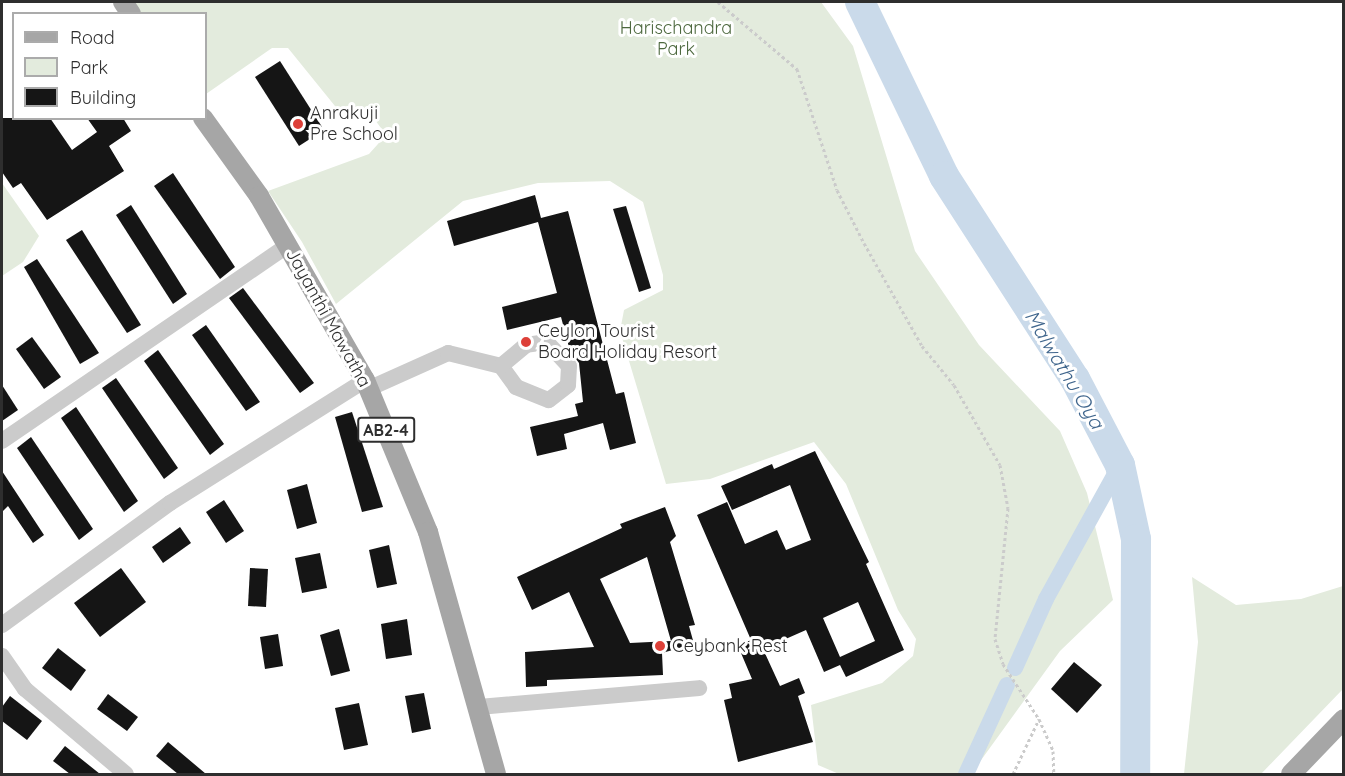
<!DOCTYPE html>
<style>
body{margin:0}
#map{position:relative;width:1345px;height:776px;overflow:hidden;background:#fff;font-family:Quicksand,sans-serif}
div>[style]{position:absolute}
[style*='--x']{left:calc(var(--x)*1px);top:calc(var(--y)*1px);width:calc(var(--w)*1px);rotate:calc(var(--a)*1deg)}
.green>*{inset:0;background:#e3ebdd}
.canal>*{height:16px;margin:-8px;padding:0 8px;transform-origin:8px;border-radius:8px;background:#cadaea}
.river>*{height:30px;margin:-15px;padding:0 15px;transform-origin:15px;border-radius:15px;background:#cadaea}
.building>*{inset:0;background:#151515}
.path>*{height:3px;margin-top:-1.5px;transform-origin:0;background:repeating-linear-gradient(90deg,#cbcbcb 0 3px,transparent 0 6px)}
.minor>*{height:16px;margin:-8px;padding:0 8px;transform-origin:8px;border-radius:8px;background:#cbcbcb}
.major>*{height:20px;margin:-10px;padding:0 10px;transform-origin:10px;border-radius:10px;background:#a6a6a6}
.dots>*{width:16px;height:16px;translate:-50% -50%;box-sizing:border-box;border:3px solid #fff;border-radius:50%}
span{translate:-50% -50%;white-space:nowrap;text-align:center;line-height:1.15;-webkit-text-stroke:6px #fff;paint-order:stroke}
.shield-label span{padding:2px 4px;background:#fff;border:2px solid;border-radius:4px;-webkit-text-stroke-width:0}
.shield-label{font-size:16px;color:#2e2e2e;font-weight:700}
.park-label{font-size:18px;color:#4d683e}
.poi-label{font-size:18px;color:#2e2e2e}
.left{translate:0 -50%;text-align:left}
.street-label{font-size:18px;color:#2e2e2e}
.water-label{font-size:20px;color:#40668d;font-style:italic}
.frame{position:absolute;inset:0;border:3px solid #2e2e2e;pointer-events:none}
.legend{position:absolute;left:12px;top:12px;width:195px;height:108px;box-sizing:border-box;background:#fff;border:2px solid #ababab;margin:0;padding:8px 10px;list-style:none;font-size:18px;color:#2e2e2e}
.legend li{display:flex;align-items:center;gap:12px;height:30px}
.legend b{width:30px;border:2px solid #ababab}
</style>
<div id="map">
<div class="green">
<i style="clip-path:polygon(131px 2px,821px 2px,853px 46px,915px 251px,979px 345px,1060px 431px,1087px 493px,1113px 600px,1060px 651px,971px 774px,839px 774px,818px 765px,811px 705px,882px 683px,913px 656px,916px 639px,898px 610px,846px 484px,814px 442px,710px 479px,666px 484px,620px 331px,624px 310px,663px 290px,663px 275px,643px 202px,610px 181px,538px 183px,463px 201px,336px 304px,302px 242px,268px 191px,369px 154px,386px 135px,370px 113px,339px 111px,288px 48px,272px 48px,206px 94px,206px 14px,139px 13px)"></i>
<i style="clip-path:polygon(2px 183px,39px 236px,23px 262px,2px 276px)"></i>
<i style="clip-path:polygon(1192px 577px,1236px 605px,1301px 599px,1343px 586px,1343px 689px,1261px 774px,1184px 774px,1198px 642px)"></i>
</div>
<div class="canal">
<i style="--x:1015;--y:668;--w:76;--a:-65.8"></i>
<i style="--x:1046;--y:599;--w:153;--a:-61.1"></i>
<i style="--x:966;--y:774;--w:98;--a:-65.3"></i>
</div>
<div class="river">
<i style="--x:860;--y:2;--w:193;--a:64.2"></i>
<i style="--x:944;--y:176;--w:242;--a:57.2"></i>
<i style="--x:1075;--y:379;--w:97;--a:62.4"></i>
<i style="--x:1120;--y:465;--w:76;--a:77.8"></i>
<i style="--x:1136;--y:539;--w:235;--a:90.2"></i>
</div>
<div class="building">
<i style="clip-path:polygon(280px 61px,324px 130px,299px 146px,255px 77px)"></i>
<i style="clip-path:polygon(2px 118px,50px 118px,72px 150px,97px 132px,87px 118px,123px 118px,131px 131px,109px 146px,124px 171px,47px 220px,21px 183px,13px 188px,2px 172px)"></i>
<i style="clip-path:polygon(173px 173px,235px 267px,220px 279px,154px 186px)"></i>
<i style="clip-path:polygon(535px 195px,541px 218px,568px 211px,616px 394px,624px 392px,636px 443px,610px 450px,603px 423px,564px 434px,567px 449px,537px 456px,530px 427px,578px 416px,575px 404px,583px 402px,579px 363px,570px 351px,561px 317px,507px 330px,502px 307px,557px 293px,538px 222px,454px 246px,447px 221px)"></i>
<i style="clip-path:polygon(131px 205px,187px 294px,173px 304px,116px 215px)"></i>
<i style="clip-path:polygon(626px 206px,651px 288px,639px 292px,613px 209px)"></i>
<i style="clip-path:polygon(82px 230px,141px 325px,127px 333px,66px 240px)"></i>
<i style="clip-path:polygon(37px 259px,99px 353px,80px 364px,24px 267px)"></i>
<i style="clip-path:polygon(243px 288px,314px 383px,300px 393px,229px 298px)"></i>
<i style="clip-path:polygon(206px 325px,260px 402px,246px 411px,192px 335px)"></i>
<i style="clip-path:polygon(32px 337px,61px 377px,44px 389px,16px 349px)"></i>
<i style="clip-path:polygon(158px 350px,224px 444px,210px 455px,144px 361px)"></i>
<i style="clip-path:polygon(116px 378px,178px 468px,164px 479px,102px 388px)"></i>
<i style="clip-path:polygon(2px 385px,18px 410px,2px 421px)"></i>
<i style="clip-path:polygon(76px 407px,138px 501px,124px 512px,61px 418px)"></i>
<i style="clip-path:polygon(352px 412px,383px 507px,362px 512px,335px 417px)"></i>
<i style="clip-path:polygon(31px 437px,93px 529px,79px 540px,17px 448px)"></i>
<i style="clip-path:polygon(evenodd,815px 451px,869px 562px,866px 564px,904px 650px,846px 677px,840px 665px,824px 672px,806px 630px,763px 649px,780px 686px,799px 678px,805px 693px,798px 696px,813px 742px,738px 762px,724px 700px,732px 698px,729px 684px,752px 679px,738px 646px,751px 640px,697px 515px,727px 502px,745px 544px,777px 530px,786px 550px,811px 540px,790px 485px,732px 510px,721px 486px,772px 464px,774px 469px,815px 451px,858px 602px,875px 641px,840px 657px,823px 618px,858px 602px)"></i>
<i style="clip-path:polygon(2px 471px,44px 535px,33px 543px,8px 506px,2px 512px)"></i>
<i style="clip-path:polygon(307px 484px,317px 523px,297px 529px,287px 490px)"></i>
<i style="clip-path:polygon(224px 500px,244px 531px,226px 543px,206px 512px)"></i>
<i style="clip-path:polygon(evenodd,665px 507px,676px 536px,670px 542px,695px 625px,689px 626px,694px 644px,662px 653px,663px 675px,547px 680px,547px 686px,526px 687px,525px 652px,594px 647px,569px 592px,532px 610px,517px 577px,622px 528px,620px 524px,665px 507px,647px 557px,671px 641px,630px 643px,600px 579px,647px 557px)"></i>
<i style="clip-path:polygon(180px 527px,191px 543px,163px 563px,152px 547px)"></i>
<i style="clip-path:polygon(389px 545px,397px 584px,377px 588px,369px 550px)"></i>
<i style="clip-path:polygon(320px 553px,327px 588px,302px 593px,295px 558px)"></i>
<i style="clip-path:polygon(121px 568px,146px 602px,100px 637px,74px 603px)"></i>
<i style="clip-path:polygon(250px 568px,268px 569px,266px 607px,248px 606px)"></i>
<i style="clip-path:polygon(407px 619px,412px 655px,386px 659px,381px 624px)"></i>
<i style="clip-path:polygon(339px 629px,350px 671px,331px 676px,320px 635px)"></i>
<i style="clip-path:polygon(278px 634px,283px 666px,265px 669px,260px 637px)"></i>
<i style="clip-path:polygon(58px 648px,86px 670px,71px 691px,42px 668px)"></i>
<i style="clip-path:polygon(1074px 662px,1102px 685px,1077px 713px,1051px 689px)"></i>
<i style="clip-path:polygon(424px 693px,431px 729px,412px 733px,405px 696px)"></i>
<i style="clip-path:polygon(108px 694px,138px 717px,127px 731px,97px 709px)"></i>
<i style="clip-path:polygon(10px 696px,42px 721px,27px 740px,2px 721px,2px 707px)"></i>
<i style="clip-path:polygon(359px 703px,368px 745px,344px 750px,335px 708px)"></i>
<i style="clip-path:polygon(168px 742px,206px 774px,178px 774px,156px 756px)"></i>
<i style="clip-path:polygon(65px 746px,100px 774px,70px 774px,53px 761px)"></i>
</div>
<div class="path">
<i style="--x:718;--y:2;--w:104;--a:40.3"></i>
<i style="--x:797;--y:69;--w:127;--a:71.7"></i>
<i style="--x:837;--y:190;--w:59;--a:63"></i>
<i style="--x:864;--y:243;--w:118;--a:60.6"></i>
<i style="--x:922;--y:346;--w:50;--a:50.6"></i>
<i style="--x:954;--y:385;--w:92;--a:60.1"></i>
<i style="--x:1000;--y:465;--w:44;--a:79.5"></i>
<i style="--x:1008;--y:508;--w:132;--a:95.7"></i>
<i style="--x:995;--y:639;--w:26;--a:72"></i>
<i style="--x:1003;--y:664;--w:66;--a:56.8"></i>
<i style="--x:1039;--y:719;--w:35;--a:66"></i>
<i style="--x:1053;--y:751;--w:23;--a:88"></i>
<i style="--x:1013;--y:774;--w:61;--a:-64.7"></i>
</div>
<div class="minor">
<i style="--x:368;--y:389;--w:88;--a:-24.2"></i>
<i style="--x:448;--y:353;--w:55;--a:13.8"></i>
<i style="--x:501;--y:366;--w:26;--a:54"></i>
<i style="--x:516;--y:387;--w:35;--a:22"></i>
<i style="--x:549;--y:400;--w:24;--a:-38"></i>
<i style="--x:568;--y:385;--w:19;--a:-87"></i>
<i style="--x:569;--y:366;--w:33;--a:-133"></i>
<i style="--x:547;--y:342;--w:21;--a:172"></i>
<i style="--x:526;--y:345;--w:33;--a:140"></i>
<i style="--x:2;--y:441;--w:347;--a:-34.4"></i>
<i style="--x:2;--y:625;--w:208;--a:-36"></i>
<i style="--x:170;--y:503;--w:231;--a:-32.2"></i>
<i style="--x:2;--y:656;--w:40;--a:55.1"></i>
<i style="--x:25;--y:689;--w:132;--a:40.1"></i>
<i style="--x:479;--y:707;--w:221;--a:-4.9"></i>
</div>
<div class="major">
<i style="--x:123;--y:2;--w:14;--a:56"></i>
<i style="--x:203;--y:118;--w:96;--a:54.3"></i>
<i style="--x:259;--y:196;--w:212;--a:60.1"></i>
<i style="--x:365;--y:380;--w:165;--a:67.5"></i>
<i style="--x:428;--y:532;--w:251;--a:74.3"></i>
<i style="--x:1291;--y:774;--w:76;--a:-46.1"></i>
</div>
<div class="dots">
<i style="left:298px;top:124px;background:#dd4039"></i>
<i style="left:526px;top:342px;background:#dd4039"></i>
<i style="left:660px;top:646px;background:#dd4039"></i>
</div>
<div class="shield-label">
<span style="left:386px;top:430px">AB2-4</span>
</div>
<div class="park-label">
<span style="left:676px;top:39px">Harischandra<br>Park</span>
</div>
<div class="poi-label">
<span class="left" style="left:310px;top:124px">Anrakuji<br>Pre School</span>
<span class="left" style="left:538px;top:342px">Ceylon Tourist<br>Board Holiday Resort</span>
<span class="left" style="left:672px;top:646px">Ceybank Rest</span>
</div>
<div class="street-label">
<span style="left:328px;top:318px;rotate:61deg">Jayanthi Mawatha</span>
</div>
<div class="water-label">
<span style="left:1065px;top:369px;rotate:59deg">Malwathu Oya</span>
</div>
<div class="frame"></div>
<ul class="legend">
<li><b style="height:8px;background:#a6a6a6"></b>Road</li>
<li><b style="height:16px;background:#e3ebdd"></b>Park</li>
<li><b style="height:16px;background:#151515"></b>Building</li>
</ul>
</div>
